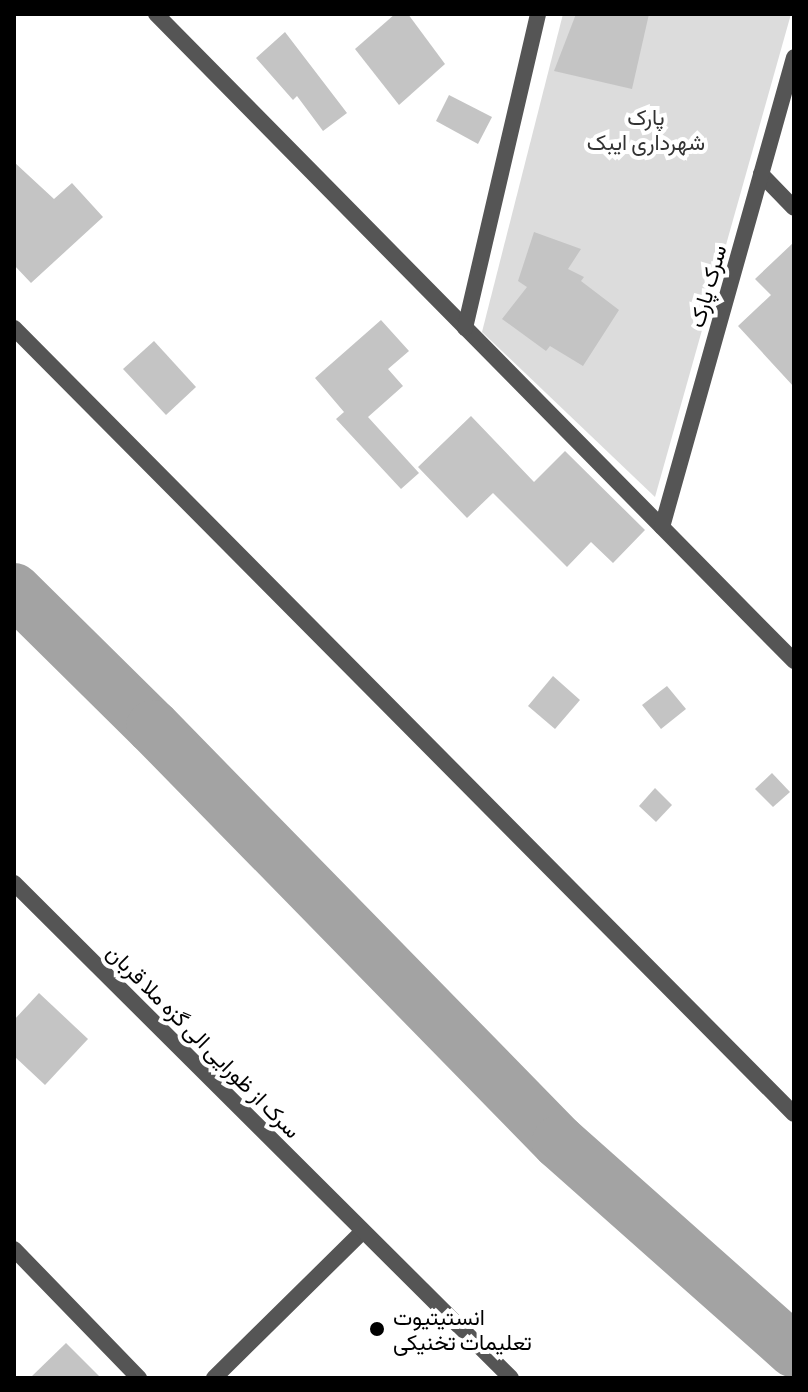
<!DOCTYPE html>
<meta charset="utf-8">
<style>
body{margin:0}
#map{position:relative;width:808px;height:1392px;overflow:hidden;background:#fff;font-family:Commissioner,Vazirmatn,sans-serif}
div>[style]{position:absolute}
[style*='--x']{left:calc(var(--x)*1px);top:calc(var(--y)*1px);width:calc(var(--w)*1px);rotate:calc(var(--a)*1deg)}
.green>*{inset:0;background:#dcdcdc}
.river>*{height:54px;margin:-27px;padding:0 27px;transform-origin:27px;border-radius:27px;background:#a3a3a3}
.building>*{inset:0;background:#c4c4c4}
.minor>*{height:16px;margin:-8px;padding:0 8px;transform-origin:8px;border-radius:8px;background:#555}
.tertiary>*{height:16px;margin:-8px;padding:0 8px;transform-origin:8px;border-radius:8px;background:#555}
.dots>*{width:22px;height:22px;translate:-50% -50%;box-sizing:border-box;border:4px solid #fff;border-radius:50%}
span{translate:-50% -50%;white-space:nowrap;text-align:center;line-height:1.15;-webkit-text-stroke:8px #fff;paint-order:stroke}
.park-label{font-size:22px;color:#333}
.street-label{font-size:22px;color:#000}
.poi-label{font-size:22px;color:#000}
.left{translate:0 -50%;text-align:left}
.frame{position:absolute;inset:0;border:16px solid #000;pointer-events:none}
</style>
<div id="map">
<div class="green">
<i style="clip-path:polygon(563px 14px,791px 14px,655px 497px,482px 332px)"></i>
</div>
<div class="river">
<i style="--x:14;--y:590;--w:195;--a:44.6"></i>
<i style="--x:153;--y:727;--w:581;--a:45.63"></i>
<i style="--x:559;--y:1142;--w:314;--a:41.6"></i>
</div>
<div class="building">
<i style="clip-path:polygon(395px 14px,408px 14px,445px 64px,399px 105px,355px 49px)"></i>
<i style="clip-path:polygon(576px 14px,649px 14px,632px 89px,554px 71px)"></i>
<i style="clip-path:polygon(285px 32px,347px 113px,323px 131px,297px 96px,293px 100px,256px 58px)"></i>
<i style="clip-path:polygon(449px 95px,492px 117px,478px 144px,436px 121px)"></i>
<i style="clip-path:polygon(14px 162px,54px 199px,72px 183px,103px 217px,31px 283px,14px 265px)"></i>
<i style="clip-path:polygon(534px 232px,581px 249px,568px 269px,584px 277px,581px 281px,619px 310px,583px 366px,550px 346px,546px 351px,502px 319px,527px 287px,518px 281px)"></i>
<i style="clip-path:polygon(794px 242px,794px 387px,738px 326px,771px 295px,755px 279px)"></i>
<i style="clip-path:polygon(381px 320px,409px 351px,388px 369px,403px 386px,368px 417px,419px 473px,401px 489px,336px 419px,344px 412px,315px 378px)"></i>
<i style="clip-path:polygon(154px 341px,196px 387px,166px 415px,123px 369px)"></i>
<i style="clip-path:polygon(471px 416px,534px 482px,565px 451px,645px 530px,613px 563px,591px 542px,567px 567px,493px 493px,467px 518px,418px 467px)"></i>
<i style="clip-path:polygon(553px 676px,580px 700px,555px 729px,528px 706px)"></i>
<i style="clip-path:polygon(667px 686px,686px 709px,661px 729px,642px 705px)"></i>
<i style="clip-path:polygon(772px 773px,790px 792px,773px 807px,755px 789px)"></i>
<i style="clip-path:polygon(655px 788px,672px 805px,656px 822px,639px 806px)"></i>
<i style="clip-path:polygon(39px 993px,88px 1039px,45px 1085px,14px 1056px,14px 1020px)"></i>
<i style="clip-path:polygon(66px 1343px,101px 1378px,30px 1378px)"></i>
</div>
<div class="minor">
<i style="--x:156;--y:14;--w:909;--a:45.4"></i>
<i style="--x:761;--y:174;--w:47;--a:45.9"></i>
<i style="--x:14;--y:328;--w:1107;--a:45.22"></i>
<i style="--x:465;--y:328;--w:322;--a:-76.9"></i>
<i style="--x:662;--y:527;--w:488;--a:-74.3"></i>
<i style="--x:14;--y:1249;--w:180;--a:45.9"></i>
<i style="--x:214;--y:1378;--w:209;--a:-44.6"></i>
</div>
<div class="tertiary">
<i style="--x:14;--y:883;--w:701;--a:44.88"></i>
</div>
<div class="dots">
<i style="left:377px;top:1329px;background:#000"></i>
</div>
<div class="park-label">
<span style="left:646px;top:129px">پارک<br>شهرداری ایبک</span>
</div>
<div class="street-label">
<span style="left:707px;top:286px;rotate:-74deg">سرک پارک</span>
<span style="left:204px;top:1041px;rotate:45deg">سرک از ظورایی الی گزه ملا قربان</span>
</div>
<div class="poi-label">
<span class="left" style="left:393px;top:1329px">انستیتیوت<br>تعلیمات تخنیکی</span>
</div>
<div class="frame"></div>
</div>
